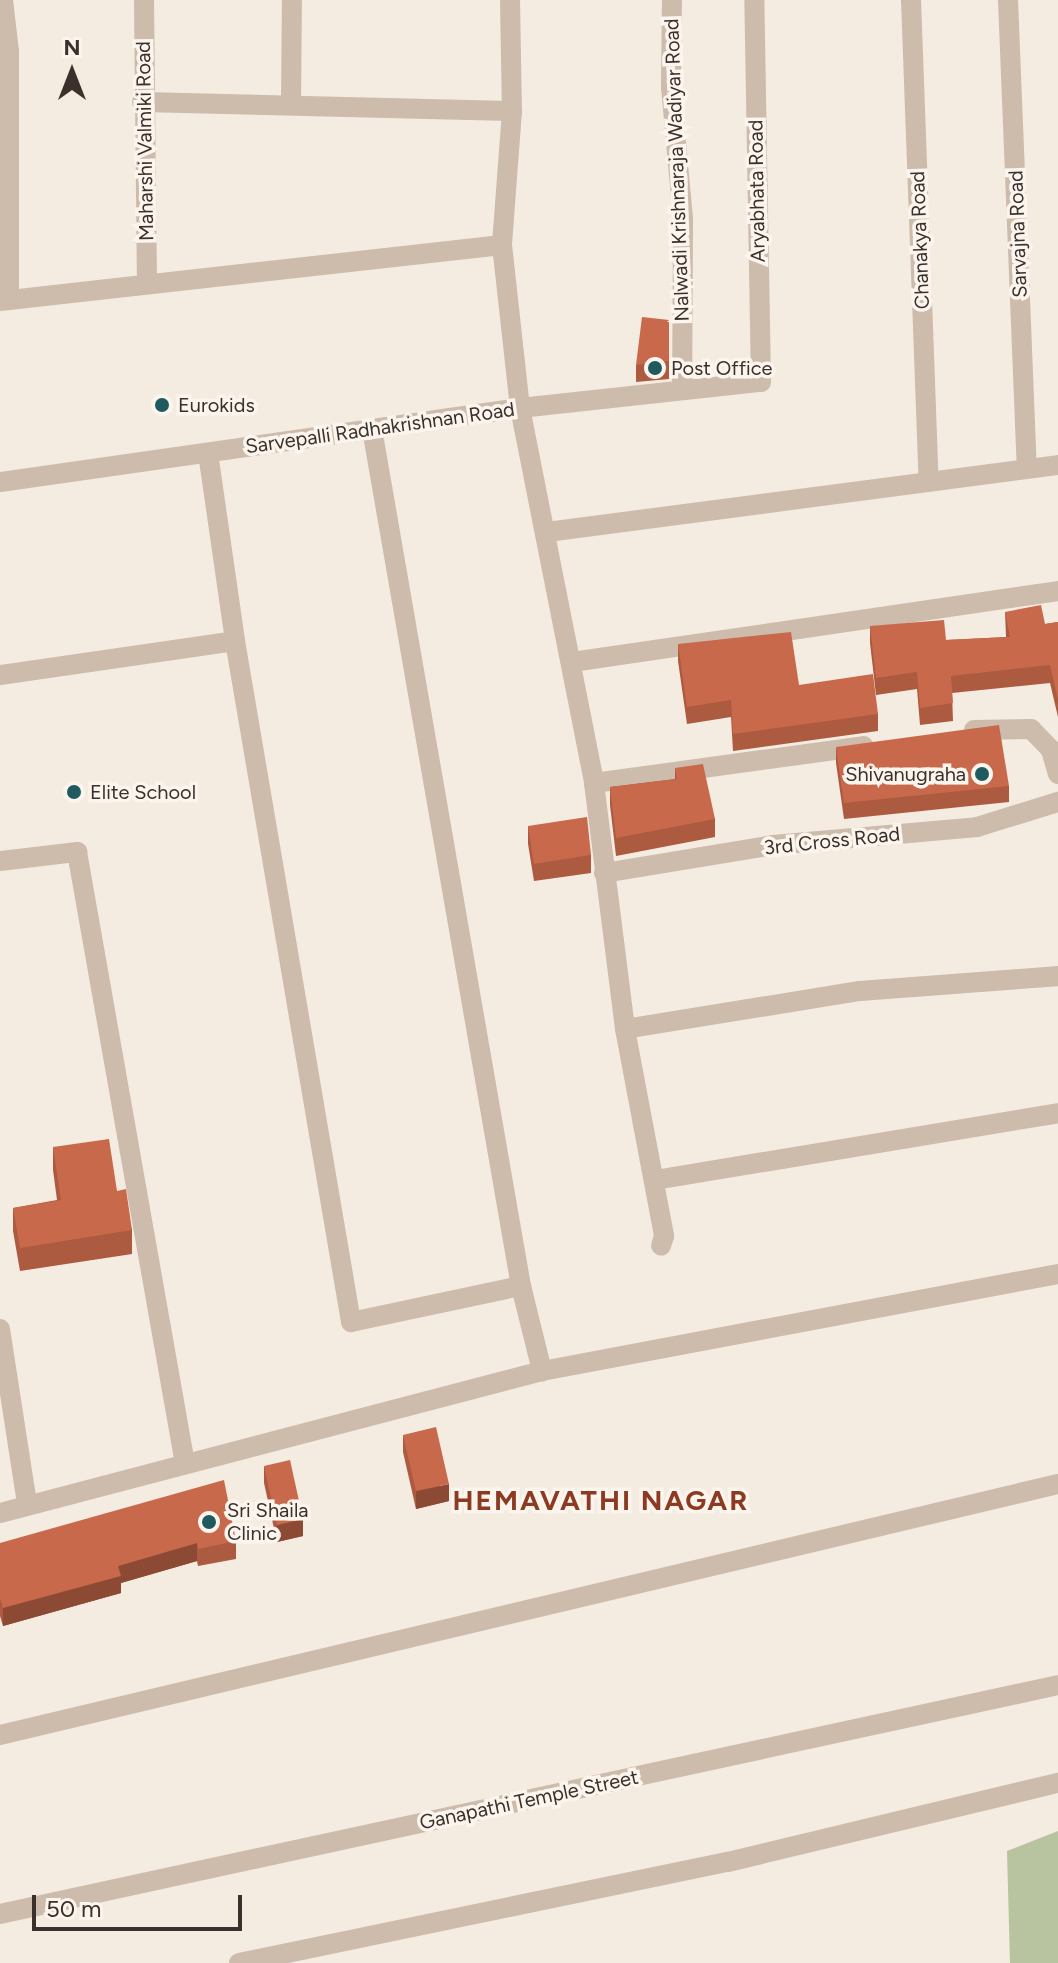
<!DOCTYPE html>
<style>
body{margin:0}
#map{position:relative;width:1058px;height:1963px;overflow:hidden;background:#f4ebe1;font-family:Figtree,sans-serif}
div>[style]{position:absolute}
[style*='--x']{left:calc(var(--x)*1px);top:calc(var(--y)*1px);width:calc(var(--w)*1px);rotate:calc(var(--a)*1deg)}
.green>*{inset:0;background:#b8c4a0}
.street>*{height:20px;margin:-10px;padding:0 10px;transform-origin:10px;border-radius:10px;background:#cdbbac}
.wall>*{inset:0;background:#ac5a40}
.shaded-wall>*{inset:0;background:#8c4a34}
.building>*{inset:0;background:#c8694b}
.dots>*{width:22px;height:22px;translate:-50% -50%;box-sizing:border-box;border:4px solid #fbf5ee;border-radius:50%}
span{translate:-50% -50%;white-space:nowrap;text-align:center;line-height:1.15;-webkit-text-stroke:7px #fbf5ee;paint-order:stroke}
.street-label{font-size:20px;color:#3b302b}
.poi-label{font-size:20px;color:#3b302b}
.left{translate:0 -50%;text-align:left}
.right{translate:-100% -50%;text-align:right}
.district-label{font-size:28px;color:#8c3b22;font-weight:700;letter-spacing:2px}
.north{position:absolute;left:32px;top:32px;width:80px;height:80px;-webkit-text-stroke:6px #fbf5ee;paint-order:stroke;rotate:0deg;font-size:22px;font-weight:700;line-height:32px;text-align:center;color:#3b302b}
.north::after{content:'';display:block;margin:auto;width:28px;height:36px;background:#3b302b;clip-path:polygon(50% 0,100% 100%,50% 72%,0 100%)}
.scale{position:absolute;left:32px;top:1895px;width:210px;height:36px;box-sizing:border-box;border:4px solid #3b302b;border-top:0;padding-left:10px;font-size:24px;line-height:28px;white-space:nowrap;color:#3b302b;-webkit-text-stroke:6px #fbf5ee;paint-order:stroke}
</style>
<div id="map">
<div class="green">
<i style="clip-path:polygon(1058px 1831px,1058px 1963px,1010px 1963px,1007px 1851px)"></i>
</div>
<div class="street">
<i style="--x:3;--y:0;--w:52;--a:83.4"></i>
<i style="--x:9;--y:52;--w:248;--a:90"></i>
<i style="--x:144;--y:0;--w:283;--a:89.4"></i>
<i style="--x:510;--y:0;--w:111;--a:89"></i>
<i style="--x:512;--y:111;--w:134;--a:94.3"></i>
<i style="--x:502;--y:245;--w:164;--a:83.7"></i>
<i style="--x:520;--y:408;--w:382;--a:78.8"></i>
<i style="--x:594;--y:783;--w:248;--a:82.8"></i>
<i style="--x:625;--y:1029;--w:211;--a:79.3"></i>
<i style="--x:664;--y:1236;--w:10;--a:107"></i>
<i style="--x:672;--y:0;--w:87;--a:90.7"></i>
<i style="--x:671;--y:87;--w:133;--a:84.8"></i>
<i style="--x:683;--y:219;--w:170;--a:90.3"></i>
<i style="--x:911;--y:0;--w:480;--a:87.9"></i>
<i style="--x:1008;--y:0;--w:467;--a:87.7"></i>
<i style="--x:142;--y:102;--w:370;--a:1.4"></i>
<i style="--x:291;--y:105;--w:105;--a:-89.5"></i>
<i style="--x:0;--y:301;--w:505;--a:-6.37"></i>
<i style="--x:372;--y:429;--w:870;--a:80.14"></i>
<i style="--x:521;--y:1286;--w:88;--a:76.1"></i>
<i style="--x:208;--y:453;--w:190;--a:81.8"></i>
<i style="--x:235;--y:641;--w:691;--a:80.33"></i>
<i style="--x:351;--y:1322;--w:174;--a:-12"></i>
<i style="--x:0;--y:482;--w:525;--a:-8.1"></i>
<i style="--x:520;--y:408;--w:242;--a:-6.2"></i>
<i style="--x:761;--y:382;--w:382;--a:-91"></i>
<i style="--x:547;--y:532;--w:515;--a:-7.47"></i>
<i style="--x:572;--y:662;--w:491;--a:-8.3"></i>
<i style="--x:0;--y:675;--w:237;--a:-8.2"></i>
<i style="--x:974;--y:730;--w:57;--a:-1"></i>
<i style="--x:1031;--y:729;--w:29;--a:46"></i>
<i style="--x:1051;--y:750;--w:25;--a:74"></i>
<i style="--x:594;--y:783;--w:272;--a:-7.8"></i>
<i style="--x:0;--y:861;--w:78;--a:-6.7"></i>
<i style="--x:77;--y:852;--w:621;--a:79.99"></i>
<i style="--x:604;--y:873;--w:171;--a:-9.4"></i>
<i style="--x:773;--y:845;--w:205;--a:-5"></i>
<i style="--x:977;--y:827;--w:85;--a:-17.2"></i>
<i style="--x:625;--y:1029;--w:238;--a:-9.2"></i>
<i style="--x:860;--y:991;--w:199;--a:-4.3"></i>
<i style="--x:655;--y:1180;--w:409;--a:-9.4"></i>
<i style="--x:0;--y:1329;--w:176;--a:81.2"></i>
<i style="--x:0;--y:1513;--w:560;--a:-14.68"></i>
<i style="--x:542;--y:1371;--w:525;--a:-10.65"></i>
<i style="--x:0;--y:1735;--w:1087;--a:-13.35"></i>
<i style="--x:0;--y:1914;--w:1082;--a:-12.21"></i>
<i style="--x:239;--y:1963;--w:499;--a:-11.7"></i>
<i style="--x:728;--y:1862;--w:339;--a:-13.5"></i>
</div>
<div class="wall">
<i style="clip-path:polygon(669px 320px,669px 379px,636px 382px,636px 365px)"></i>
<i style="clip-path:polygon(1005px 612px,1045px 624px,1058px 622px,1058px 717px,1050px 683px,952px 693px,953px 721px,920px 725px,917px 689px,876px 695px,870px 643px,870px 626px,946px 640px,1006px 637px)"></i>
<i style="clip-path:polygon(678px 644px,799px 685px,878px 714px,878px 731px,733px 751px,731px 717px,687px 724px,678px 661px)"></i>
<i style="clip-path:polygon(836px 747px,1009px 786px,1009px 802px,844px 819px,836px 763px)"></i>
<i style="clip-path:polygon(675px 768px,715px 819px,715px 837px,616px 856px,610px 805px,610px 787px,675px 779px)"></i>
<i style="clip-path:polygon(528px 826px,591px 855px,591px 873px,534px 881px,528px 844px)"></i>
<i style="clip-path:polygon(53px 1147px,117px 1191px,132px 1230px,132px 1254px,20px 1271px,13px 1231px,13px 1208px,57px 1200px,53px 1170px)"></i>
<i style="clip-path:polygon(403px 1435px,449px 1501px,416px 1509px,403px 1452px)"></i>
<i style="clip-path:polygon(264px 1466px,303px 1536px,277px 1542px,264px 1483px)"></i>
<i style="clip-path:polygon(236px 1541px,236px 1559px,198px 1566px,197px 1561px,121px 1583px,121px 1593px,3px 1626px,0 1616px,0 1543px)"></i>
</div>
<div class="shaded-wall">
<i style="clip-path:polygon(449px 1484px,449px 1501px,416px 1509px,416px 1491px)"></i>
<i style="clip-path:polygon(303px 1519px,303px 1536px,277px 1542px,277px 1525px)"></i>
<i style="clip-path:polygon(197px 1543px,197px 1561px,121px 1583px,121px 1593px,3px 1626px,3px 1608px,118px 1566px)"></i>
</div>
<div class="building">
<i style="clip-path:polygon(642px 317px,669px 320px,669px 361px,636px 365px)"></i>
<i style="clip-path:polygon(1041px 605px,1045px 624px,1058px 622px,1058px 700px,1050px 665px,951px 676px,953px 703px,920px 708px,917px 672px,876px 678px,870px 626px,944px 620px,946px 640px,1010px 637px,1005px 612px)"></i>
<i style="clip-path:polygon(791px 632px,799px 685px,873px 674px,878px 714px,733px 734px,731px 700px,687px 707px,678px 644px)"></i>
<i style="clip-path:polygon(999px 725px,1009px 786px,844px 803px,836px 747px)"></i>
<i style="clip-path:polygon(703px 764px,715px 819px,616px 838px,610px 787px,677px 779px,675px 768px)"></i>
<i style="clip-path:polygon(587px 817px,591px 855px,534px 864px,528px 826px)"></i>
<i style="clip-path:polygon(109px 1139px,117px 1191px,126px 1189px,132px 1230px,20px 1248px,13px 1208px,61px 1200px,53px 1147px)"></i>
<i style="clip-path:polygon(436px 1427px,449px 1484px,416px 1491px,403px 1435px)"></i>
<i style="clip-path:polygon(290px 1460px,303px 1519px,277px 1525px,264px 1466px)"></i>
<i style="clip-path:polygon(224px 1480px,236px 1541px,198px 1549px,197px 1543px,118px 1566px,121px 1576px,3px 1608px,0 1598px,0 1543px)"></i>
</div>
<div class="dots">
<i style="left:655px;top:368px;background:#1f5a5e"></i>
<i style="left:162px;top:405px;background:#1f5a5e"></i>
<i style="left:982px;top:774px;background:#1f5a5e"></i>
<i style="left:74px;top:792px;background:#1f5a5e"></i>
<i style="left:209px;top:1522px;background:#1f5a5e"></i>
</div>
<div class="street-label">
<span style="left:145px;top:141px;rotate:-91deg">Maharshi Valmiki Road</span>
<span style="left:677px;top:170px;rotate:-92deg">Nalwadi Krishnaraja Wadiyar Road</span>
<span style="left:757px;top:191px;rotate:-91deg">Aryabhata Road</span>
<span style="left:1018px;top:234px;rotate:-92deg">Sarvajna Road</span>
<span style="left:920px;top:240px;rotate:-92deg">Chanakya Road</span>
<span style="left:380px;top:428px;rotate:-8deg">Sarvepalli Radhakrishnan Road</span>
<span style="left:832px;top:841px;rotate:-6deg">3rd Cross Road</span>
<span style="left:529px;top:1800px;rotate:-12deg">Ganapathi Temple Street</span>
</div>
<div class="poi-label">
<span class="left" style="left:671px;top:368px">Post Office</span>
<span class="left" style="left:178px;top:405px">Eurokids</span>
<span class="right" style="left:966px;top:774px">Shivanugraha</span>
<span class="left" style="left:90px;top:792px">Elite School</span>
<span class="left" style="left:227px;top:1522px">Sri Shaila<br>Clinic</span>
</div>
<div class="district-label">
<span style="left:601px;top:1500px">HEMAVATHI NAGAR</span>
</div>
<div class="north">N</div>
<div class="scale">50 m</div>
</div>
